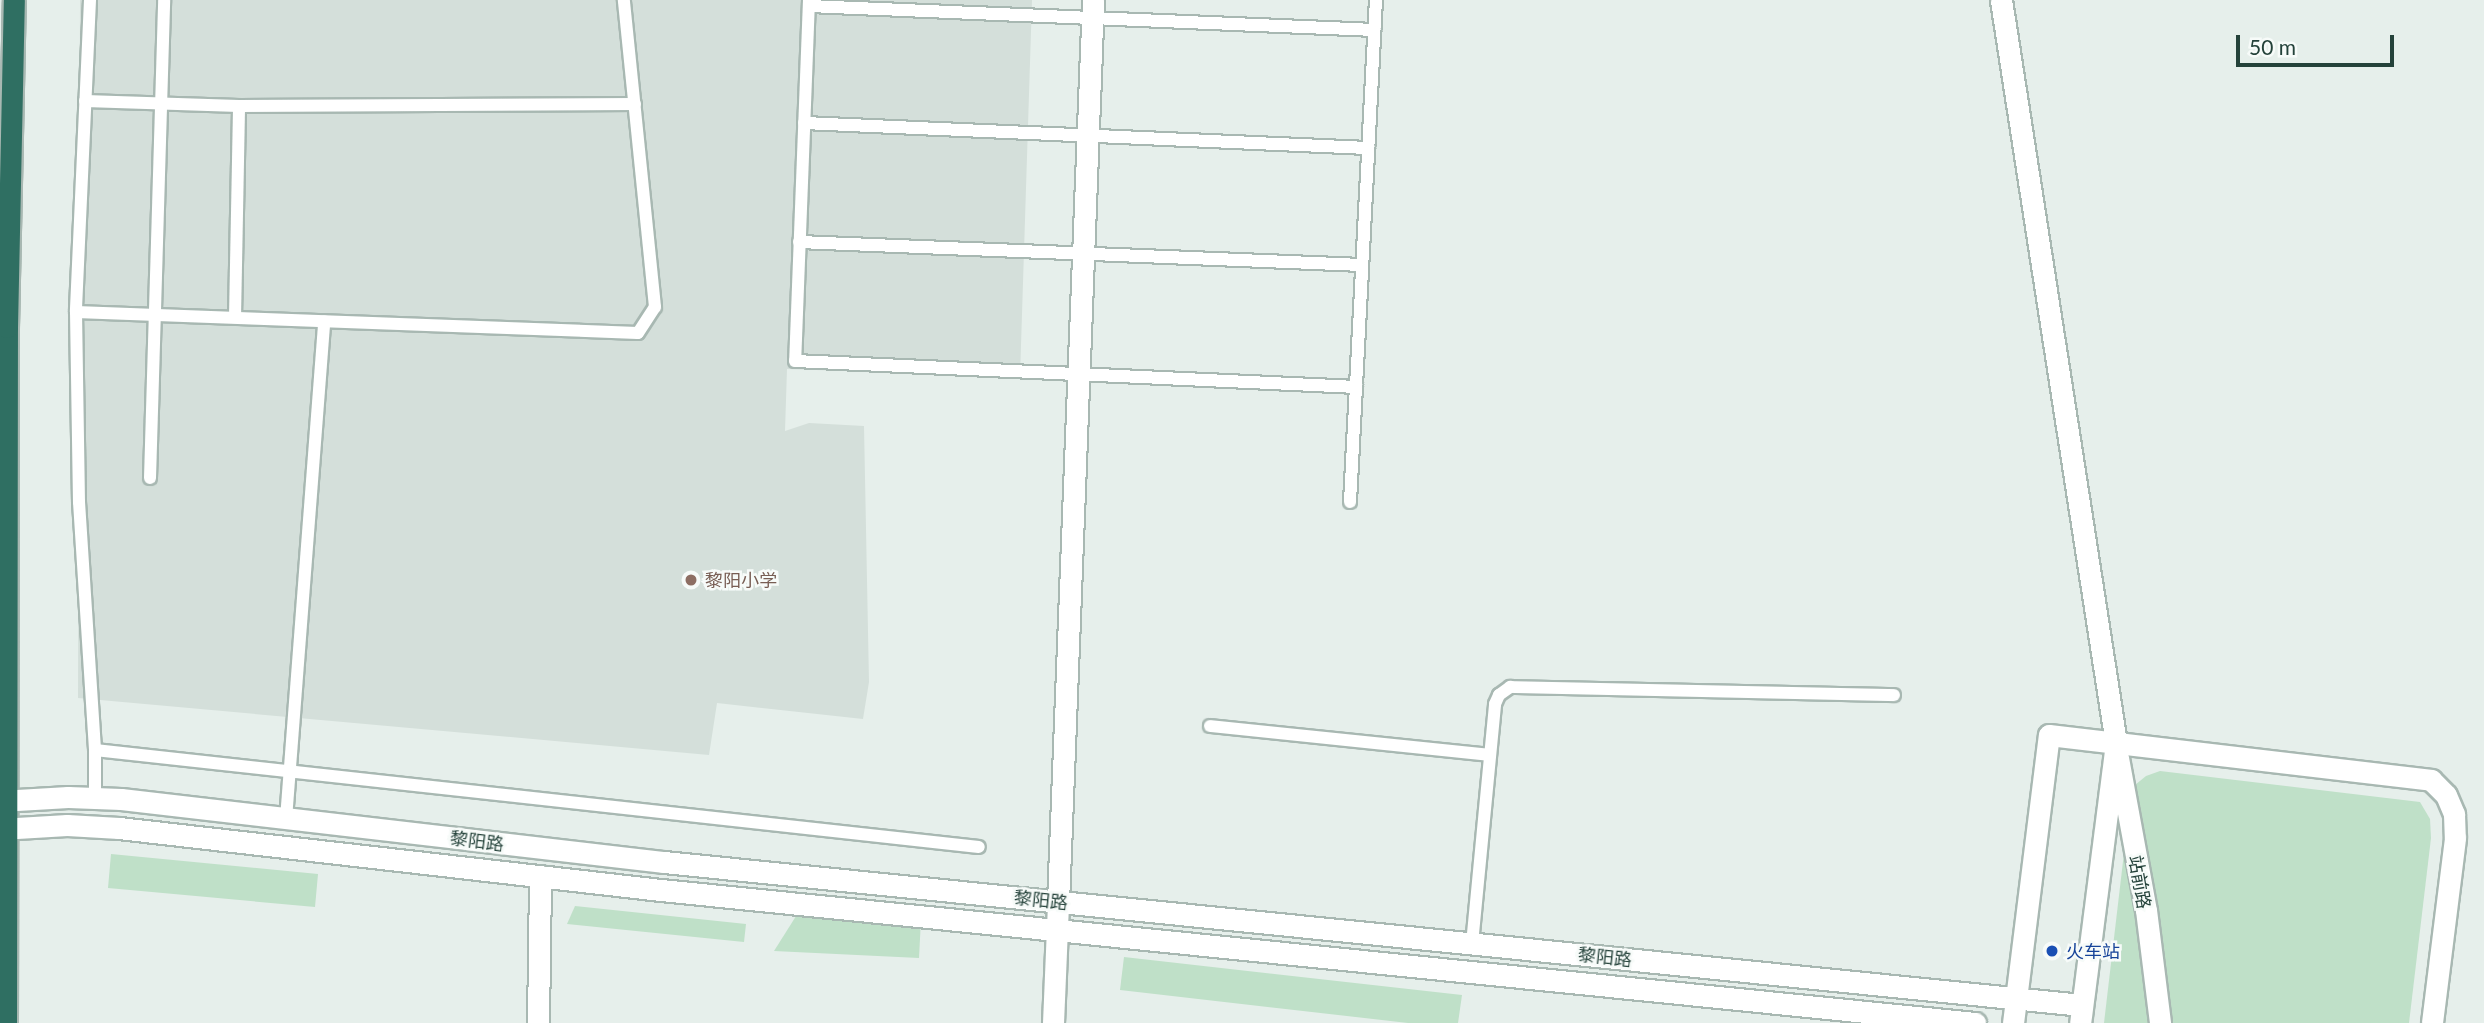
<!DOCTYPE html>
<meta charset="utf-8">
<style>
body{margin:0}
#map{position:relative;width:2484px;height:1023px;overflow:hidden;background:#e6efeb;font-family:Lato,"Noto Sans SC",sans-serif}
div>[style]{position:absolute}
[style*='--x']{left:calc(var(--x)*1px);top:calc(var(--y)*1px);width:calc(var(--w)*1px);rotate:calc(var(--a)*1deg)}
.built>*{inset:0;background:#d4dfda}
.green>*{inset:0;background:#bfe0c8}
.roads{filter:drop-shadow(2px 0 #a8b8b2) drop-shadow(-2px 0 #a8b8b2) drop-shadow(0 2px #a8b8b2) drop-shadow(0 -2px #a8b8b2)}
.lane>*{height:12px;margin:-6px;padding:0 6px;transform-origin:6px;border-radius:6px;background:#fff}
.street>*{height:21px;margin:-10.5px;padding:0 10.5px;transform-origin:10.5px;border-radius:10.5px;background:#fff}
.secondary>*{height:21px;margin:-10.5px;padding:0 10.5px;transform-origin:10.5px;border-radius:10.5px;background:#fff}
.highway>*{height:21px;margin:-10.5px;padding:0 10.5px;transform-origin:10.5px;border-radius:10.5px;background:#2f6f62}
.dots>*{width:19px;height:19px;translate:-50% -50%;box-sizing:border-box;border:4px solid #f7fbf9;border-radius:50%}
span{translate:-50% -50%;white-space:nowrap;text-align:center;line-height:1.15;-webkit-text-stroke:5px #f7fbf9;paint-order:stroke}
.education-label{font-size:18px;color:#785e54}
.left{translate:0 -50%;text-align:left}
.street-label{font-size:18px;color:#24423a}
.transit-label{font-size:18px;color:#164399}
.scale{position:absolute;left:2236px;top:35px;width:158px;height:32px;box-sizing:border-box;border:4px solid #24423a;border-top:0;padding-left:9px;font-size:21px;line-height:24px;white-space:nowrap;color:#24423a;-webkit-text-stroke:5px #f7fbf9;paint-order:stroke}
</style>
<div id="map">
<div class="built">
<i style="clip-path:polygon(80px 0,1032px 0,1020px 377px,787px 369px,785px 431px,809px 423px,864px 426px,869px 682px,863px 719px,717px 703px,709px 755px,78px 698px)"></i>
</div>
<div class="green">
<i style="clip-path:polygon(2160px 771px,2420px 802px,2430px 819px,2431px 838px,2409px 1023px,2104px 1023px,2130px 802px,2135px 785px,2146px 776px)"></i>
<i style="clip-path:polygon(111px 854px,318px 874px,315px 907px,108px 888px)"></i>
<i style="clip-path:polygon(575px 906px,746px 924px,744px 942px,567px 924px)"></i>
<i style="clip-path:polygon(798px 913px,921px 919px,919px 958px,774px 951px)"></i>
<i style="clip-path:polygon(1124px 957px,1462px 995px,1458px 1023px,1408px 1023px,1120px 990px)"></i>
</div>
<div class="roads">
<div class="lane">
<i style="--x:90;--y:0;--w:312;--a:92.6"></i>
<i style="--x:76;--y:312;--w:190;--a:89.1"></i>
<i style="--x:79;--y:502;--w:249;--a:86.3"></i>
<i style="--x:95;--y:750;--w:48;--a:90"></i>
<i style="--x:809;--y:0;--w:361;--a:92.2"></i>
<i style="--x:795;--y:361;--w:562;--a:2.65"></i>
<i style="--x:809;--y:6;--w:566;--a:2.43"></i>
<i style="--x:85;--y:101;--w:154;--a:1.9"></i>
<i style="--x:239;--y:106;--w:396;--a:-0.3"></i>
<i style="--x:804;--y:123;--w:565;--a:2.54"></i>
<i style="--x:799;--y:242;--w:563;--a:2.34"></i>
<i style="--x:76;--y:312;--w:562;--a:2.14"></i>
<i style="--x:638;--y:333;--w:31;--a:-57"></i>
<i style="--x:655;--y:307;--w:309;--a:-95.8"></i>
<i style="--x:235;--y:317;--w:211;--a:-88.9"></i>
<i style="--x:150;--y:478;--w:478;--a:-88.3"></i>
<i style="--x:1350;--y:502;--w:503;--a:-87.04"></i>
<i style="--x:1210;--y:726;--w:281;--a:5.9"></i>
<i style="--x:95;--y:750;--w:889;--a:6.26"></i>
<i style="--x:286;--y:819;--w:499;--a:-85.6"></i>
<i style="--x:1472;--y:944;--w:241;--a:-84.5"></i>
<i style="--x:1495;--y:704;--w:10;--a:-66"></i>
<i style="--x:1499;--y:695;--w:14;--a:-36"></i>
<i style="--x:1510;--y:687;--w:384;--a:1.2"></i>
</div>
<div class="street">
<i style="--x:2001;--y:0;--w:752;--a:81.2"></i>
<i style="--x:2116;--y:743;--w:282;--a:97.3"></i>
<i style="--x:2118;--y:758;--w:155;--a:79.6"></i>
<i style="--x:2146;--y:910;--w:114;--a:82.9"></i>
<i style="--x:538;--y:1023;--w:147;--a:-89.2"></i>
<i style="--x:1053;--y:1023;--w:121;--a:-87.6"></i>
<i style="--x:2013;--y:1023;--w:290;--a:-82.9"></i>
<i style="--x:2049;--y:735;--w:385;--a:6.7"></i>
<i style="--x:2431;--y:780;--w:21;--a:45"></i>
<i style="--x:2446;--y:795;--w:21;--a:67"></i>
<i style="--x:2454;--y:814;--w:24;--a:88"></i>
<i style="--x:2455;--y:838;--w:186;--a:97.1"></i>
</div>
<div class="secondary">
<i style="--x:0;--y:801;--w:68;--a:-3.4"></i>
<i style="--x:68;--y:797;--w:53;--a:2.2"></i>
<i style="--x:121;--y:799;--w:547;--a:6.62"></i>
<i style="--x:664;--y:862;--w:1425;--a:5.76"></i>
<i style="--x:0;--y:829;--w:67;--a:-3.4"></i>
<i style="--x:67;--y:825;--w:52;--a:3.3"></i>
<i style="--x:119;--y:828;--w:546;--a:6.53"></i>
<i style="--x:661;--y:890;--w:1321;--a:5.78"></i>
<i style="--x:1058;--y:902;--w:903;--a:-87.78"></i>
</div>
<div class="highway">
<i style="--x:6;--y:1023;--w:696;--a:-89.92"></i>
<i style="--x:7;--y:327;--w:327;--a:-88.8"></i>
</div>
</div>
<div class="dots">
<i style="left:691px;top:580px;background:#8d6e63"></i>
<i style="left:2052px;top:951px;background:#1a4fb4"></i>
</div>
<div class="education-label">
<span class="left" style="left:705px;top:580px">黎阳小学</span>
</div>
<div class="street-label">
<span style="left:477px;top:841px;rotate:7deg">黎阳路</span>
<span style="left:2140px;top:882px;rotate:80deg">站前路</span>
<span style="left:1041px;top:900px;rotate:6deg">黎阳路</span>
<span style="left:1605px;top:957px;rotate:6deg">黎阳路</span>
</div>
<div class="transit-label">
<span class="left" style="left:2066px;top:951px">火车站</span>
</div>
<div class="scale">50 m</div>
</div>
